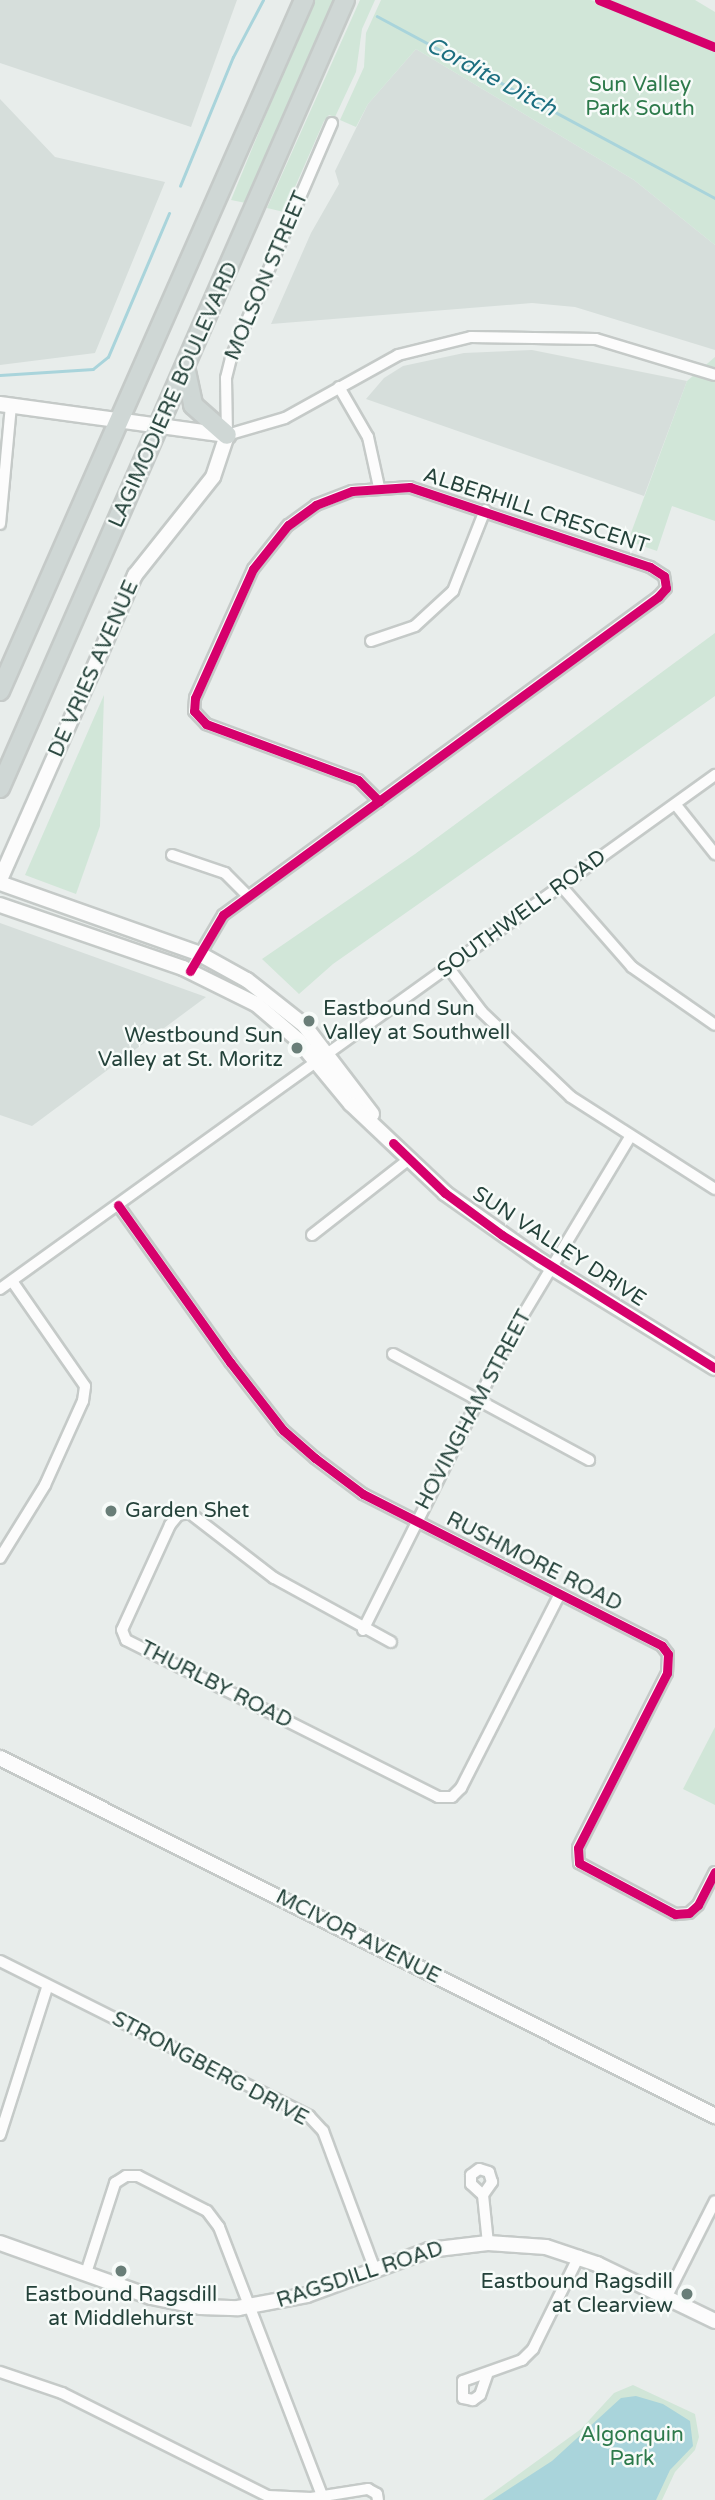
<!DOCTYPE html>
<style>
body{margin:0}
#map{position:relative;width:715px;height:2500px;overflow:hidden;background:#e8edeb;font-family:"Varela Round",sans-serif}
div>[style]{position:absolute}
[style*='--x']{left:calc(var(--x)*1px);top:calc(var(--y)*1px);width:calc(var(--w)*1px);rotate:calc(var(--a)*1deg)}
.built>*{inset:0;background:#d6dedb}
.green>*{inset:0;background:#d1e6d8}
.water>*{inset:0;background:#a9d4db}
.stream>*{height:2.5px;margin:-1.25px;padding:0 1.25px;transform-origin:1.25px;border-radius:1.25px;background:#a9d4db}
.roads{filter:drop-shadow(2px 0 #c5cac8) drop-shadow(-2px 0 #c5cac8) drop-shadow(0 2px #c5cac8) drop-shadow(0 -2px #c5cac8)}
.minor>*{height:10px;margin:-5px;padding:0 5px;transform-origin:5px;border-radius:5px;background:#fcfcfc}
.tertiary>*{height:14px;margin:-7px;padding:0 7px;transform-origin:7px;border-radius:7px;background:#fcfcfc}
.primary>*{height:18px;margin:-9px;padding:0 9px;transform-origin:9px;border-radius:9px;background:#cfd7d5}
.cycleway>*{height:9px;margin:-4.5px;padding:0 4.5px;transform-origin:4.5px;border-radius:4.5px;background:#d6006c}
.dots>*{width:19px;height:19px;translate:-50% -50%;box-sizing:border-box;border:4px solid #f7fbf9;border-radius:50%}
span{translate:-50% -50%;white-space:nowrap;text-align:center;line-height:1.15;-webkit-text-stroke:5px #f7fbf9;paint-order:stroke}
.park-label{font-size:21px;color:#2d7a4b}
.street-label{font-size:21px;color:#24423a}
.poi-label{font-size:21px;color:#24423a}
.left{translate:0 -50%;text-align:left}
.right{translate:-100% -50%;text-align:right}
.water-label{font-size:23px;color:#1c6f80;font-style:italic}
</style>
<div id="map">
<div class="built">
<i style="clip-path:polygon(0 0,237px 0,191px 127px,0 63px)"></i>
<i style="clip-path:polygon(416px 49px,634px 180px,715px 245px,715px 350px,575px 307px,532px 303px,271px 324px,311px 233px,339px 184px,335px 171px,368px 104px)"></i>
<i style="clip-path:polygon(0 99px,55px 157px,165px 182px,95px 353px,0 365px)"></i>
<i style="clip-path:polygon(532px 350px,687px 381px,644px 496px,366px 399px,384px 378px,403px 366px,464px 353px)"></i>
<i style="clip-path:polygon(0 923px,206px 997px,32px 1126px,0 1115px)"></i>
</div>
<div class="green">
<i style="clip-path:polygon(313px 0,337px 0,251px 204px,231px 200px)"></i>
<i style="clip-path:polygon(360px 0,375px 0,362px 29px,356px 72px,335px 117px,329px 115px,324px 121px,284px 212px,267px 208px)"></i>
<i style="clip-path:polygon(381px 0,591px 0,715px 50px,715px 245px,634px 180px,416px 49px,368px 104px,356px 127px,340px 120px,364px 67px,366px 33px)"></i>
<i style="clip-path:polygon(607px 0,695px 0,715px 12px,715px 44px)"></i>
<i style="clip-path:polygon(715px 357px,715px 521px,672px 506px,657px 551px,628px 541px,687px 381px)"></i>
<i style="clip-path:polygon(715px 633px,715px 696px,333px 964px,299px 994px,262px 959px,415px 854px)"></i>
<i style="clip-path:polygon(104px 695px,100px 826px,76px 894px,25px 875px)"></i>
<i style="clip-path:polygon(715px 1727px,715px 1805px,683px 1789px)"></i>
<i style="clip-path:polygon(633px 2385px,695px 2414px,699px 2437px,695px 2450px,675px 2472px,662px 2500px,483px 2500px,581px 2429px,614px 2393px)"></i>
</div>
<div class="water">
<i style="clip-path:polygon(636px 2396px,663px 2404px,690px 2421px,693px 2446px,670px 2470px,656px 2500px,492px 2500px,552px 2461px,621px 2398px)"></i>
</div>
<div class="stream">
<i style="--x:377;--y:16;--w:384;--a:28.3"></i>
<i style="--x:180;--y:186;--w:139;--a:-67.7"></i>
<i style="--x:233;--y:57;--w:64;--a:-62.2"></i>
<i style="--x:0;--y:375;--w:93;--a:-3.7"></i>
<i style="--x:93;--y:369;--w:19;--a:-39"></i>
<i style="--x:108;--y:357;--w:156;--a:-67"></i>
</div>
<div class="roads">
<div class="minor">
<i style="--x:332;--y:123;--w:256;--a:113.3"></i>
<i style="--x:231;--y:358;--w:21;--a:104"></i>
<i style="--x:226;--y:378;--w:57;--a:89"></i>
<i style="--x:227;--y:435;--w:60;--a:-16.3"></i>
<i style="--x:285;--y:418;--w:129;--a:-29.1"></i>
<i style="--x:398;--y:355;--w:75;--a:-13.9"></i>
<i style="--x:471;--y:337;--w:125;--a:0.9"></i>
<i style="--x:596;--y:339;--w:124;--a:16.8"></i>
<i style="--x:339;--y:387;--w:58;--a:59.9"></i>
<i style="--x:368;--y:437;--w:51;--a:77.6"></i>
<i style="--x:0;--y:524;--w:120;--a:-84.7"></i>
<i style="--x:371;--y:641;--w:46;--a:-18.8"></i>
<i style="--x:415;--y:626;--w:52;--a:-42.6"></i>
<i style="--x:453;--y:591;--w:87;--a:-68.4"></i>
<i style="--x:676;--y:805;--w:63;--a:51.5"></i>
<i style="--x:172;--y:855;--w:56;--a:18.8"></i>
<i style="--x:225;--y:873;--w:31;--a:45"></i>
<i style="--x:562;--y:887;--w:106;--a:48.8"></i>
<i style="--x:632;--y:967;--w:101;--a:34.9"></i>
<i style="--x:448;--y:967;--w:56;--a:52.9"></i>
<i style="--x:482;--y:1012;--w:123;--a:43.7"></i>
<i style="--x:571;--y:1097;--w:171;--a:32.6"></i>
<i style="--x:190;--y:971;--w:65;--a:-59.5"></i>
<i style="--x:223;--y:915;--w:539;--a:-36.17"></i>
<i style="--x:658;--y:597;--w:12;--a:-48"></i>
<i style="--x:666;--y:588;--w:12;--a:-99"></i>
<i style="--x:664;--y:576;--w:17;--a:-147"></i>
<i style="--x:650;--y:567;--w:253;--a:-161.6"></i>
<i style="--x:410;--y:487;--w:58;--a:176.1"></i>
<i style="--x:352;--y:491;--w:39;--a:159"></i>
<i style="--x:316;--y:505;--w:34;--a:144"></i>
<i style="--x:288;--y:525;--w:56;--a:128.5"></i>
<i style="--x:253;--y:569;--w:141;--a:114.2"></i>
<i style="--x:195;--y:698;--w:13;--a:94"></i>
<i style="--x:194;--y:711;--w:18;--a:47"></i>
<i style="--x:206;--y:724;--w:162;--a:20.2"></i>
<i style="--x:358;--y:780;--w:30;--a:45"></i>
<i style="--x:118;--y:1205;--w:193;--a:54.5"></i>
<i style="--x:230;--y:1362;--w:86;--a:52.1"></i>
<i style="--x:283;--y:1430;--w:43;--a:41.2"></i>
<i style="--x:315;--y:1458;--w:60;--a:36.9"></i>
<i style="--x:363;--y:1494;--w:335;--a:26.9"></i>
<i style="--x:662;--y:1646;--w:10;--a:53"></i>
<i style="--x:668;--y:1654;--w:19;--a:93"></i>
<i style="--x:667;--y:1673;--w:196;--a:117"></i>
<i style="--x:578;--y:1848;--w:15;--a:86"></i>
<i style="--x:579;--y:1863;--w:109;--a:28"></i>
<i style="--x:675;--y:1914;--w:14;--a:-4"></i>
<i style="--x:689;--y:1913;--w:12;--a:-42"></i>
<i style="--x:698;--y:1905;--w:37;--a:-63"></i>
<i style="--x:312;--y:1235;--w:122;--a:-38"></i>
<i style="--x:0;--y:1289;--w:881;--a:-35.71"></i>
<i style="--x:393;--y:1354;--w:223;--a:28.4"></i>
<i style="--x:0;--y:1558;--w:86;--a:-58.3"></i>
<i style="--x:45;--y:1485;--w:92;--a:-65.7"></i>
<i style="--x:83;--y:1401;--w:15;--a:-82"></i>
<i style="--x:85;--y:1386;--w:128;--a:-124.8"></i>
<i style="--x:363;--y:1630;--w:330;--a:-63.4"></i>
<i style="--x:511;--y:1335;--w:231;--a:-59"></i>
<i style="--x:391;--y:1642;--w:133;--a:-151.3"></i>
<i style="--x:274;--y:1578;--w:106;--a:-142.3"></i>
<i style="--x:190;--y:1513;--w:12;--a:171"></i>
<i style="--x:178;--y:1515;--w:13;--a:129"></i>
<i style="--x:170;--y:1525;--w:115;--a:114.6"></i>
<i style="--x:122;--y:1630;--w:11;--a:68"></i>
<i style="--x:126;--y:1640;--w:349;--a:26.7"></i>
<i style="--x:438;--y:1797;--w:14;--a:0"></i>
<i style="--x:452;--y:1797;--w:13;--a:-45"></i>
<i style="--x:461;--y:1788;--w:218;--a:-63"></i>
<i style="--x:0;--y:1961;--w:346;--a:26.6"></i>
<i style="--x:309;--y:2116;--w:21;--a:47"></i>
<i style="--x:323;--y:2131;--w:148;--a:69.5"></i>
<i style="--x:0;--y:2135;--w:157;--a:-72.3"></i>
<i style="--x:483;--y:2195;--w:16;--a:-55"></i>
<i style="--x:492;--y:2182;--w:10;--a:-107"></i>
<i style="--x:489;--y:2172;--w:10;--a:-163"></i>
<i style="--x:479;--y:2169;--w:10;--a:143"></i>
<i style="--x:471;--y:2175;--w:9;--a:90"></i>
<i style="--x:471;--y:2184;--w:16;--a:43"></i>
<i style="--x:483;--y:2195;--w:48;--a:84.1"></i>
<i style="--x:86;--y:2273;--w:95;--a:-72.1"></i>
<i style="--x:115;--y:2183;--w:13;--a:-32"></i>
<i style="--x:126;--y:2176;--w:12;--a:0"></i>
<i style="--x:138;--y:2176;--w:77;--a:26.9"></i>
<i style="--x:207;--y:2211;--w:20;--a:53"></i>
<i style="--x:219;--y:2227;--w:292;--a:69"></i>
<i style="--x:667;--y:2296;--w:106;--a:-63.2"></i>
<i style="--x:0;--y:2372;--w:65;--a:18.7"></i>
<i style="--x:62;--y:2393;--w:230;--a:26.6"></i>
<i style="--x:268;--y:2496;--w:43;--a:2.7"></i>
<i style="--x:311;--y:2498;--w:58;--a:-9"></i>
<i style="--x:368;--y:2489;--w:10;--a:29"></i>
<i style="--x:377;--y:2494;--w:6;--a:81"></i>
<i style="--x:487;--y:2375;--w:21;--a:109"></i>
<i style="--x:480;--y:2395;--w:9;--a:144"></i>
<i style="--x:473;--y:2400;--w:10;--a:-169"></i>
<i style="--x:463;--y:2398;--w:17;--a:-90"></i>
<i style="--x:463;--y:2381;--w:63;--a:-19.6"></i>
<i style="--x:522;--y:2360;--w:16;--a:-45"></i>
<i style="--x:533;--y:2349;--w:104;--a:-63.7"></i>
</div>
<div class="tertiary">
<i style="--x:0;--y:404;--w:229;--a:7.8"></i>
<i style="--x:227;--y:435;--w:44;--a:108.4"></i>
<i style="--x:213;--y:477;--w:125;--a:128.5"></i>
<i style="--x:135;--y:575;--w:333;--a:113.9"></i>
<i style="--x:0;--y:883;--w:210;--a:19.5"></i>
<i style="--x:198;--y:953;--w:56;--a:28.9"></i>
<i style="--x:247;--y:980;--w:73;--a:38.3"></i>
<i style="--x:304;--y:1025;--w:112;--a:52.6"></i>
<i style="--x:0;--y:905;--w:194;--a:19"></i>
<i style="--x:183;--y:968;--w:81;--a:26.3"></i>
<i style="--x:256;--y:1004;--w:55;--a:40.6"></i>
<i style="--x:298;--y:1040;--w:83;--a:50.4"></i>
<i style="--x:351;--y:1104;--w:129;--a:43.4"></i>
<i style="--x:445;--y:1193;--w:118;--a:35.3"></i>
<i style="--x:541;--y:1261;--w:204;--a:31.6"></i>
<i style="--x:0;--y:1758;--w:800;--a:26.6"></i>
<i style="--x:0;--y:2243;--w:160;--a:19.7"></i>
<i style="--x:151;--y:2297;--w:50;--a:11.5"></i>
<i style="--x:200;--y:2307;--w:38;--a:2"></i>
<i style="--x:238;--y:2308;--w:70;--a:-10.7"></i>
<i style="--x:307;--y:2295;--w:130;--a:-20.2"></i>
<i style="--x:429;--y:2250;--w:59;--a:-6.8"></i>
<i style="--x:488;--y:2243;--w:58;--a:3.9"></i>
<i style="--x:546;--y:2247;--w:54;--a:18.4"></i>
<i style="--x:597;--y:2264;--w:131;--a:25.8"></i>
</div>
<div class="primary">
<i style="--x:186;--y:371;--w:35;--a:78"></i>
<i style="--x:193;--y:405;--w:45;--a:41.4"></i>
<i style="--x:0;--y:691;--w:755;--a:-66.25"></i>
<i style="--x:0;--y:788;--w:860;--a:-66.36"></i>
</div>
</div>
<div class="cycleway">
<i style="--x:599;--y:0;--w:125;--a:22.1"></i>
<i style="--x:190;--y:971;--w:65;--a:-59.5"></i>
<i style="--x:223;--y:915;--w:539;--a:-36.17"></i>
<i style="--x:658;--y:597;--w:12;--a:-48"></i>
<i style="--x:666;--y:588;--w:12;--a:-99"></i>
<i style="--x:664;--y:576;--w:17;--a:-147"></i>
<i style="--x:650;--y:567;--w:253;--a:-161.6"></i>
<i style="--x:410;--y:487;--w:58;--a:176.1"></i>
<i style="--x:352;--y:491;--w:39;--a:159"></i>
<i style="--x:316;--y:505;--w:34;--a:144"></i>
<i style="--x:288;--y:525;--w:56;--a:128.5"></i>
<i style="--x:253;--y:569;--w:141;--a:114.2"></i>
<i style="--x:195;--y:698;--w:13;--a:94"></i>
<i style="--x:194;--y:711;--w:18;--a:47"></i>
<i style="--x:206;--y:724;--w:162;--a:20.2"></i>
<i style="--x:358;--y:780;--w:30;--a:45"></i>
<i style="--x:393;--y:1143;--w:72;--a:43.9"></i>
<i style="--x:445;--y:1193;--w:71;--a:36.4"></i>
<i style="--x:502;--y:1235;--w:251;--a:32"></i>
<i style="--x:118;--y:1205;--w:193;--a:54.5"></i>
<i style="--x:230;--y:1362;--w:86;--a:52.1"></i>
<i style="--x:283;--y:1430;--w:43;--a:41.2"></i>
<i style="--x:315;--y:1458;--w:60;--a:36.9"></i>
<i style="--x:363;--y:1494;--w:335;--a:26.9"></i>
<i style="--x:662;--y:1646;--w:10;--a:53"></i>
<i style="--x:668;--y:1654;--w:19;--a:93"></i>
<i style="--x:667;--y:1673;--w:196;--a:117"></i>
<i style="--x:578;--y:1848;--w:15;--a:86"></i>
<i style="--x:579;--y:1863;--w:109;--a:28"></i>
<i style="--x:675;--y:1914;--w:14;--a:-4"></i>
<i style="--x:689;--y:1913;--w:12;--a:-42"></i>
<i style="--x:698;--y:1905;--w:37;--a:-63"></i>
</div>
<div class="dots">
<i style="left:309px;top:1021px;background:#697e78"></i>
<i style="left:297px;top:1048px;background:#697e78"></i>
<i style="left:111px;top:1511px;background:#697e78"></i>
<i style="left:121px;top:2271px;background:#697e78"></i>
<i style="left:687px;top:2294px;background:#697e78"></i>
</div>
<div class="park-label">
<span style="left:640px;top:97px">Sun Valley<br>Park South</span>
<span style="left:632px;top:2447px">Algonquin<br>Park</span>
</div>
<div class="street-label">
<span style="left:267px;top:276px;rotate:-67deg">MOLSON STREET</span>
<span style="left:174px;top:395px;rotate:-66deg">LAGIMODIERE BOULEVARD</span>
<span style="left:536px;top:511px;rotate:18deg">ALBERHILL CRESCENT</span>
<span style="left:94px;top:669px;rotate:-66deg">DE VRIES AVENUE</span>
<span style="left:522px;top:914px;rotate:-36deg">SOUTHWELL ROAD</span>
<span style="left:559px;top:1247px;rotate:33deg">SUN VALLEY DRIVE</span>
<span style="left:474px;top:1410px;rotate:-62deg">HOVINGHAM STREET</span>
<span style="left:534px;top:1562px;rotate:27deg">RUSHMORE ROAD</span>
<span style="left:216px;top:1685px;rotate:27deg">THURLBY ROAD</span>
<span style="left:358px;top:1937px;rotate:27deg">MCIVOR AVENUE</span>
<span style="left:210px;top:2069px;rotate:28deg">STRONGBERG DRIVE</span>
<span style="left:360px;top:2275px;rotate:-18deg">RAGSDILL ROAD</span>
</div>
<div class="poi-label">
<span class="left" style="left:323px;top:1021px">Eastbound Sun<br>Valley at Southwell</span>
<span class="right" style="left:283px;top:1048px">Westbound Sun<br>Valley at St. Moritz</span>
<span class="left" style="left:125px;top:1511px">Garden Shet</span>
<span class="right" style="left:673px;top:2294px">Eastbound Ragsdill<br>at Clearview</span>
<span style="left:121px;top:2307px">Eastbound Ragsdill<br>at Middlehurst</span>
</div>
<div class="water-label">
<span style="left:491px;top:77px;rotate:28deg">Cordite Ditch</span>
</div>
</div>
